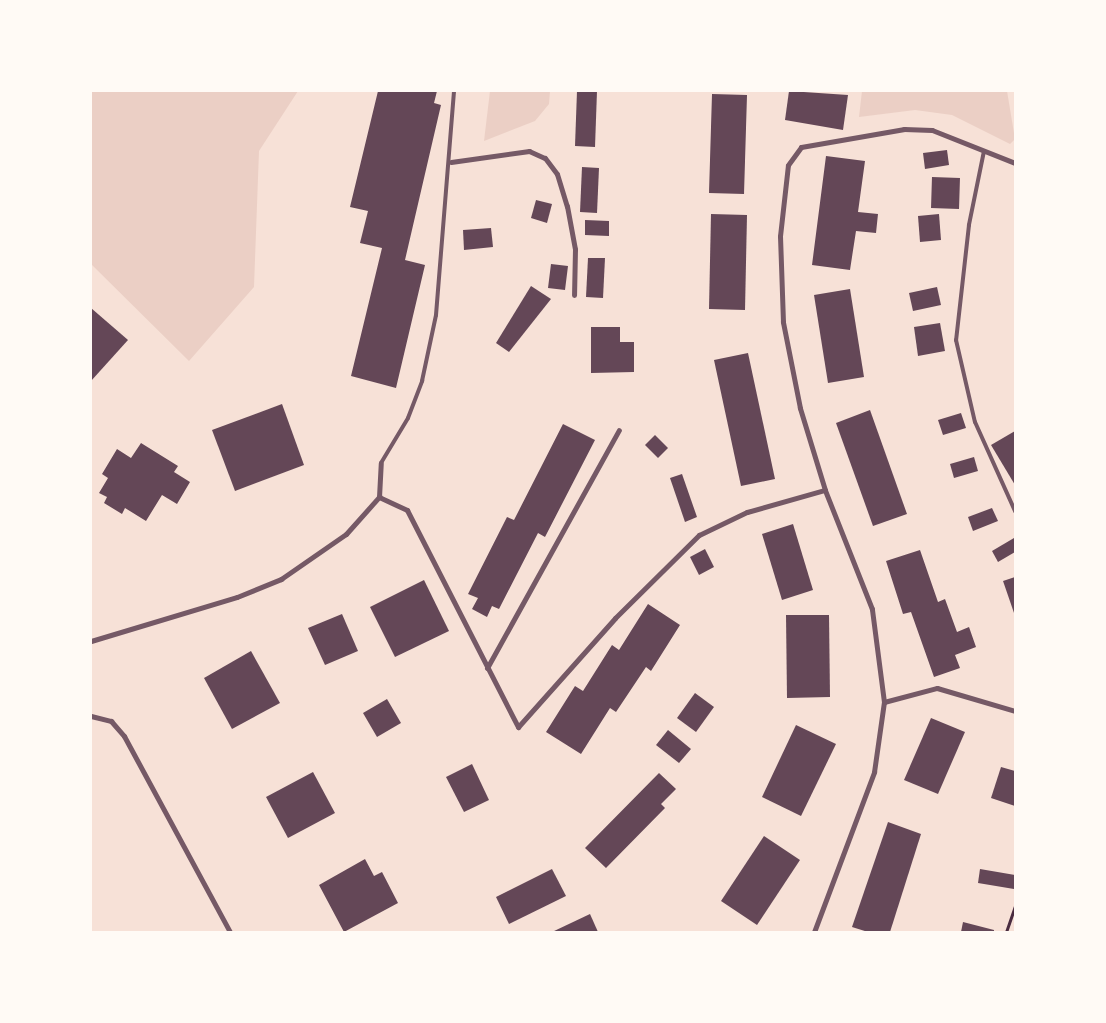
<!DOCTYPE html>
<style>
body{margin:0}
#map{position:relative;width:1106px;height:1023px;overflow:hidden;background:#f7e1d7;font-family:Manrope,sans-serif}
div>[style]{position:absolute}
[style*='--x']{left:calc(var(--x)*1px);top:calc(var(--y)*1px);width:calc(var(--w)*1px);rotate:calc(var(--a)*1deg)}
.green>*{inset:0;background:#ebcfc5}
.building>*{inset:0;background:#644757}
.path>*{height:3px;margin:-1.5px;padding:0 1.5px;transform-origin:1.5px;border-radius:1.5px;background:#4a2c40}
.service>*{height:4px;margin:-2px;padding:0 2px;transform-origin:2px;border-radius:2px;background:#755966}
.minor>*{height:5px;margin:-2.5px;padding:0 2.5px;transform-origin:2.5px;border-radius:2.5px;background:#755966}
span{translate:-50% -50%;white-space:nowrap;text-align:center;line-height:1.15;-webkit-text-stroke:4px #fffaf5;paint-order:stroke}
.frame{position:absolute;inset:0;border:92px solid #fffaf5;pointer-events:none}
</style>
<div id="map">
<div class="green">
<i style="clip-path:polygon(91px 91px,298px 91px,259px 151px,254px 287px,189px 361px,91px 264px)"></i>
<i style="clip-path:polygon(490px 91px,550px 91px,549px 104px,535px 121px,484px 141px)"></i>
<i style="clip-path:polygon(862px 91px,1007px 91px,1015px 139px,1010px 144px,952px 115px,915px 110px,859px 117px)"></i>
</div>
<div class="building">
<i style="clip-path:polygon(378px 91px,437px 91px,434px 103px,441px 105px,405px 260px,425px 265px,396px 388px,351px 376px,382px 248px,360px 243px,368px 211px,350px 207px)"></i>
<i style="clip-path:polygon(577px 91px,597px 91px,595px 147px,575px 146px)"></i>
<i style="clip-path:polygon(789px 91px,848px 95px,843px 130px,785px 120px)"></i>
<i style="clip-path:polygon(712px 94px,747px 95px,744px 194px,709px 193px)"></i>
<i style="clip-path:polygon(947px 150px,949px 165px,925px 169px,923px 153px)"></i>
<i style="clip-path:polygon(826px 156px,865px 161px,858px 212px,878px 214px,876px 233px,856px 231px,850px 270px,812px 265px)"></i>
<i style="clip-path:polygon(582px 167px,599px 168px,597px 213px,580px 212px)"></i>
<i style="clip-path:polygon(932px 177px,960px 178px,959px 209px,931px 208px)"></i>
<i style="clip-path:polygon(536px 200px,552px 204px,547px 223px,531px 218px)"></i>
<i style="clip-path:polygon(711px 214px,747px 215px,745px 310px,709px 309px)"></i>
<i style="clip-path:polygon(939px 214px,941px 240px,920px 242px,918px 216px)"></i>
<i style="clip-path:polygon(585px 220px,609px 221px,609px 236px,585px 235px)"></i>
<i style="clip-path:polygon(491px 228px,493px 247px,464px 250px,463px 230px)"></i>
<i style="clip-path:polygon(588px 258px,605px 258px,603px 298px,586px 297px)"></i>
<i style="clip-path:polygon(551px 264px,568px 266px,565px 290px,548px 288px)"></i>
<i style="clip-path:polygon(531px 286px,551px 299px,509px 352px,496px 343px)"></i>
<i style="clip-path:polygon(937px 287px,941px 305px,913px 311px,909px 293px)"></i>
<i style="clip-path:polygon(850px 289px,864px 377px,828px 383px,814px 295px)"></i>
<i style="clip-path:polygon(91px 308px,128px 340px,91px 381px)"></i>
<i style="clip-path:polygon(940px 323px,945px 351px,918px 356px,914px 327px)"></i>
<i style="clip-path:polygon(591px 327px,620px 327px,620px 342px,634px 342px,634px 372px,591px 373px)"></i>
<i style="clip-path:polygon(748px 353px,775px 479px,741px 486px,714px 360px)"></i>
<i style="clip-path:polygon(282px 404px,304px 465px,235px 491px,212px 430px)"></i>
<i style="clip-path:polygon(870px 410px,907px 514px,873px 526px,836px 423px)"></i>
<i style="clip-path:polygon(961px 413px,966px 428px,943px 435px,938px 420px)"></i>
<i style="clip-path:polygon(563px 424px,595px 440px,545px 537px,538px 533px,499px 609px,492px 606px,487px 617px,472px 609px,478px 598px,468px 594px,507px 517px,514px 520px)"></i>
<i style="clip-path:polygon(1015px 431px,1015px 485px,991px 445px)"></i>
<i style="clip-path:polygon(655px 435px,668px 448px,658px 458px,645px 445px)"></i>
<i style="clip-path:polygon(141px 443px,178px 466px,174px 472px,190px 482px,177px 504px,162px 495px,146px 521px,125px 508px,122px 514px,104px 503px,107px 497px,99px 493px,108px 478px,102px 474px,117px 449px,131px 458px)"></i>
<i style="clip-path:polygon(974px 457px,978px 471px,954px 478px,950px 464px)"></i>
<i style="clip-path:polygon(682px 474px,697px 517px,685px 522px,670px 478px)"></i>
<i style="clip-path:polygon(992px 508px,998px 521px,973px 531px,968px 517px)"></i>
<i style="clip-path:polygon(793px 524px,813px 590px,782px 600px,762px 534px)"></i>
<i style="clip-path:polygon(1014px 538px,1015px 552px,998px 562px,992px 551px)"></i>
<i style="clip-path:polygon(705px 549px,714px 567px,699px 575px,690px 557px)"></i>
<i style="clip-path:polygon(920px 550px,938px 602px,945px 599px,957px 632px,969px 627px,976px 647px,955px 655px,960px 668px,934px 677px,911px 612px,903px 614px,886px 561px)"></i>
<i style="clip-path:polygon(1015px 577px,1015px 613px,1014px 613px,1003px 581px)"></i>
<i style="clip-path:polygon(424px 580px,449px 631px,395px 657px,370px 607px)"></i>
<i style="clip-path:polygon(648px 604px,680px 625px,651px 671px,646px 667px,616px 712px,610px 708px,581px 754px,546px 732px,575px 686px,583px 691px,612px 645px,619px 650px)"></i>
<i style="clip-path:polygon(342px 614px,358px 651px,325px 665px,308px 628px)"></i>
<i style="clip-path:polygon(786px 615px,829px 615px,830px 697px,787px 698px)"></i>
<i style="clip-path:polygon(251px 651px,280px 703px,232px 729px,204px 678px)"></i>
<i style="clip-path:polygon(695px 693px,714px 707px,696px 732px,677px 718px)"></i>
<i style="clip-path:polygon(387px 699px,401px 723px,377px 737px,363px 713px)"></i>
<i style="clip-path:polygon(931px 718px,965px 732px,938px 794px,904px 780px)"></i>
<i style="clip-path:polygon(796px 725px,836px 744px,801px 816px,762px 797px)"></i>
<i style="clip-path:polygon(668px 730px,691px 749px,679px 763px,656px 745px)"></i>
<i style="clip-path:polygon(472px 764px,489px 800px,464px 812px,446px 777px)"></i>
<i style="clip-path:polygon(1001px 767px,1015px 771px,1015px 806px,991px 798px)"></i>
<i style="clip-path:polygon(313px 772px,335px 813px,288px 838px,266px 797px)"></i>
<i style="clip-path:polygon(659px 773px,676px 789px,661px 804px,665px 808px,606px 868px,585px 848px)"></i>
<i style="clip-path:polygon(888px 822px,921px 834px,890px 932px,868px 932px,852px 927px)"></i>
<i style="clip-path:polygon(764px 836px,800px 860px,757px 925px,721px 901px)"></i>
<i style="clip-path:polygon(365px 859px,374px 876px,382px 872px,398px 903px,344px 932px,319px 885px)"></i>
<i style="clip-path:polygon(552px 869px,566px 896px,509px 924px,496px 897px)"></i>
<i style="clip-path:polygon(980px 869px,1015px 875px,1014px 889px,978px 883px)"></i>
<i style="clip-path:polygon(590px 914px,598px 932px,552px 932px)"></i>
<i style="clip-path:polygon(963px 922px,994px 930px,994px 932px,961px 932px)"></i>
</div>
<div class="path">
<i style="--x:1006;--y:932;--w:28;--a:-71"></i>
</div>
<div class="service">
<i style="--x:984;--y:151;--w:76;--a:101.5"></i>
<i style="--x:969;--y:225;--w:116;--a:96.4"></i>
<i style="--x:956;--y:340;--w:84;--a:77"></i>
<i style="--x:975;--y:422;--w:98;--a:65.8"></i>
<i style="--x:381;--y:463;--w:52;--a:-59"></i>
<i style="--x:408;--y:418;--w:40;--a:-69"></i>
<i style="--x:422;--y:381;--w:67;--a:-78"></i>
<i style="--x:436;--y:315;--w:225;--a:-85.4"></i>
</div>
<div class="minor">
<i style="--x:451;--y:162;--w:79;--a:-8"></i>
<i style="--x:529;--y:151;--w:17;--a:24"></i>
<i style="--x:545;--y:158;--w:20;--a:53"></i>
<i style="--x:557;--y:174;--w:34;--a:73"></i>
<i style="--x:567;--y:206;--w:44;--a:79.5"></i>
<i style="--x:575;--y:249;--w:46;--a:91.2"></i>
<i style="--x:379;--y:497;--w:31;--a:25"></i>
<i style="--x:407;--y:510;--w:244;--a:62.9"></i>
<i style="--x:518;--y:727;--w:146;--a:-48.3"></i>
<i style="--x:615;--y:618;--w:118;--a:-44.7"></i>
<i style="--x:699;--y:535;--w:53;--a:-25.6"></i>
<i style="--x:747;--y:512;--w:81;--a:-15.8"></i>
<i style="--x:91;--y:641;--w:152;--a:-16.8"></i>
<i style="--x:237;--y:597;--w:48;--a:-22.2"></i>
<i style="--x:281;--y:579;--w:79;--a:-34.7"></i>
<i style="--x:346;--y:534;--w:50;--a:-48.3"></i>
<i style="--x:379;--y:497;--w:34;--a:-87"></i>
<i style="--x:487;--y:668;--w:272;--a:-61"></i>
<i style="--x:884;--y:702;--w:55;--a:-14.8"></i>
<i style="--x:937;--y:688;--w:81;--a:16.4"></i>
<i style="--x:91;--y:716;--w:21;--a:14"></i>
<i style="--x:111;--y:721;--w:20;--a:49"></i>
<i style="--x:124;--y:736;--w:223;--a:61.6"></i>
<i style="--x:814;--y:932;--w:171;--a:-69.4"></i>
<i style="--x:874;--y:772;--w:71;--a:-81.9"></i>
<i style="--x:884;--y:702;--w:94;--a:-97.4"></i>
<i style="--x:872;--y:609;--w:128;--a:-111.6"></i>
<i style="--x:825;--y:490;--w:86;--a:-107"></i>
<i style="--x:800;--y:408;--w:88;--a:-101.2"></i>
<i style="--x:783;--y:322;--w:86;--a:-92"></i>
<i style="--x:780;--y:236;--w:71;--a:-83.6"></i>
<i style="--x:788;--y:165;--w:22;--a:-54"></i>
<i style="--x:801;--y:147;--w:105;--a:-9.9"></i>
<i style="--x:904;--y:129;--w:28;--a:2"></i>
<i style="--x:932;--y:130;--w:89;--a:21.7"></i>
</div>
<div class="frame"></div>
</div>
